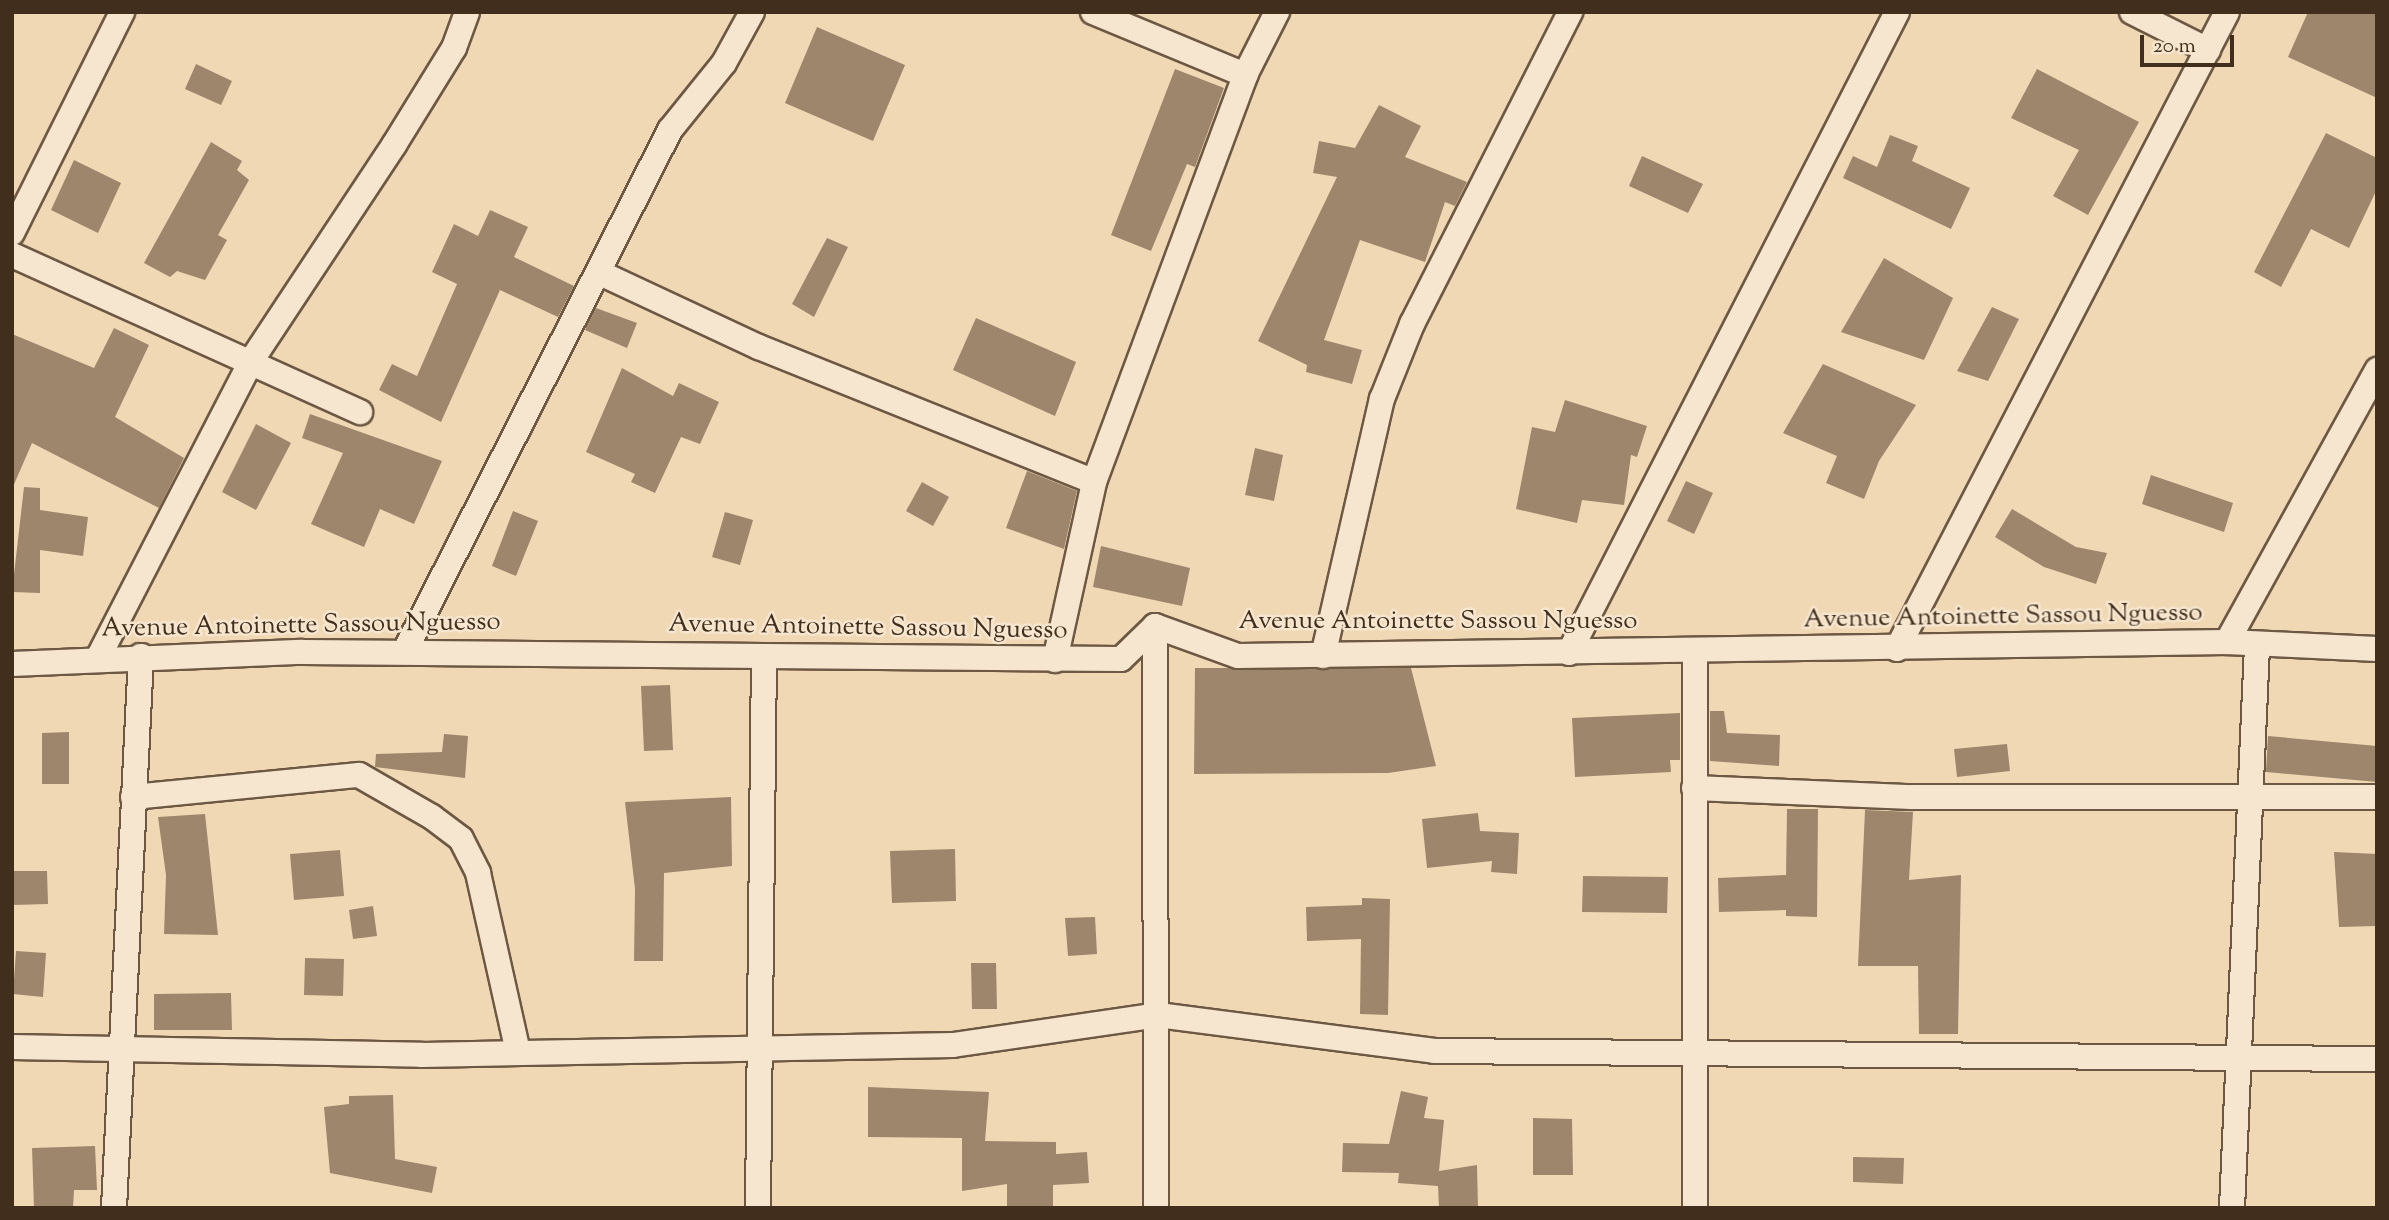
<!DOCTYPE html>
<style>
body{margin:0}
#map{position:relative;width:2389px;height:1220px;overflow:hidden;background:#f1d8b5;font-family:"Sorts Mill Goudy",serif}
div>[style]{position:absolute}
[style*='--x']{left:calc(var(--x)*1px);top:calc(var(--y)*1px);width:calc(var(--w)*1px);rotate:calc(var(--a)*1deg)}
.building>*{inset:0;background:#9d866c}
.roads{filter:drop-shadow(2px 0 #6d5843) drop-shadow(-2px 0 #6d5843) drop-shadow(0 2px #6d5843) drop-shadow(0 -2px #6d5843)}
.minor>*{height:24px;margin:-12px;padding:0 12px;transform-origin:12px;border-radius:12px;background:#f6e6cf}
span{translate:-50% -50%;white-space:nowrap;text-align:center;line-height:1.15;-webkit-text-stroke:5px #f6e6cf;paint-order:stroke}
.street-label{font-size:26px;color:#412e1d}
.frame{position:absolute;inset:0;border:14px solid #412e1d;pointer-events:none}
.scale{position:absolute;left:2140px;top:35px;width:94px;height:32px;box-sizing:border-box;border:4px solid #412e1d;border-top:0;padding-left:9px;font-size:21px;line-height:24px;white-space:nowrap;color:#412e1d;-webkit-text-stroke:5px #f6e6cf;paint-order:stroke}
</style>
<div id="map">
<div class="building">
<i style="clip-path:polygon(2308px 12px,2377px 12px,2377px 98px,2288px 57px)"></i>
<i style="clip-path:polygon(817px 27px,905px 65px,873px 141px,785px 103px)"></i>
<i style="clip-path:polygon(196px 64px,232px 81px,221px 105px,185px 89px)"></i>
<i style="clip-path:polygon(1175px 69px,1224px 88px,1195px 167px,1187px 164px,1151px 251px,1111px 235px)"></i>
<i style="clip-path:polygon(2037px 69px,2139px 122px,2088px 215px,2053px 196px,2079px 150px,2011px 118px)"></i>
<i style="clip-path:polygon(1379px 105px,1421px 126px,1405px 157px,1467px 182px,1455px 206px,1445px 202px,1425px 262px,1360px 240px,1324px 340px,1362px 350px,1352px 384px,1306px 372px,1307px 365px,1258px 341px,1337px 177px,1313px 173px,1319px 141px,1355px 148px)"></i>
<i style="clip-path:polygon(2326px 133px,2377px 158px,2377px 189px,2349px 248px,2311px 229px,2281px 287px,2254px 272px)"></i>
<i style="clip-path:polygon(1890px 135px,1918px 146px,1912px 161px,1970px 188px,1951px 229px,1843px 178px,1853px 156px,1877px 167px)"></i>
<i style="clip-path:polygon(211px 142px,242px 161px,237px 170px,249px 180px,218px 235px,227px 240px,205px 280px,177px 271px,170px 277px,144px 263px)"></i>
<i style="clip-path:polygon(1642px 156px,1703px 184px,1688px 213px,1629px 186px)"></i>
<i style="clip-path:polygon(74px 160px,121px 183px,98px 233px,51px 210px)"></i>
<i style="clip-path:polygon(490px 210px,528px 227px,514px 257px,574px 286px,558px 317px,500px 290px,441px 422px,379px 390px,392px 364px,417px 376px,457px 284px,432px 272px,454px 224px,478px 236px)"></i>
<i style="clip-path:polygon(827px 238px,848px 247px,814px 317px,792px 304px)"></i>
<i style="clip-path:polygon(1884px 258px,1953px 298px,1924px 360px,1841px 332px)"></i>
<i style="clip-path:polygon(1992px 307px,2019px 319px,1988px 381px,1957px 371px)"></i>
<i style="clip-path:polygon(596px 308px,637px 323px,627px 348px,585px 330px)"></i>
<i style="clip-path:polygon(976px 318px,1076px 362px,1055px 416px,953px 370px)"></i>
<i style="clip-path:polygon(114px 328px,149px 345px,115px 417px,184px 458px,159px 508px,32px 443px,12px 489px,12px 334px,94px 368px)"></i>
<i style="clip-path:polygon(1823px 364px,1916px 405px,1879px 461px,1864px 499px,1826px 483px,1837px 456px,1783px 433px)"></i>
<i style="clip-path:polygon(622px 368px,673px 396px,679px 383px,719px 402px,700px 444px,681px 437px,655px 493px,631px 482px,635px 474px,586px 452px)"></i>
<i style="clip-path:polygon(1565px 400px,1647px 426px,1637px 457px,1631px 455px,1624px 505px,1582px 500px,1577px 523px,1516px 509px,1532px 427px,1555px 432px)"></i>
<i style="clip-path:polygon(310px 414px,442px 461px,414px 524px,380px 509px,364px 547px,311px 524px,343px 453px,302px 438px)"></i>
<i style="clip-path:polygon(256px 424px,291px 443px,256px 510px,222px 492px)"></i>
<i style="clip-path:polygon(1255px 448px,1283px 455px,1274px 501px,1245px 495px)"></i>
<i style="clip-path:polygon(1027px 471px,1077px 491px,1064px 549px,1006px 528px)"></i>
<i style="clip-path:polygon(2151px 475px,2233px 503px,2224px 532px,2142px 504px)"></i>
<i style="clip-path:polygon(1686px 481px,1713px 493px,1694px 534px,1667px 521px)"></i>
<i style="clip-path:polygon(922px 482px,949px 497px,933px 526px,906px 511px)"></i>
<i style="clip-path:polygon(24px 487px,40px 488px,40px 510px,88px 517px,83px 556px,40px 550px,40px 593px,12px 592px)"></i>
<i style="clip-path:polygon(2012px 509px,2076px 547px,2107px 553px,2096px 584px,2044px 567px,1995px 537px)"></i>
<i style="clip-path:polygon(513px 511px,538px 521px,516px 576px,492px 566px)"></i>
<i style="clip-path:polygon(725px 512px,753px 520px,740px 565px,712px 557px)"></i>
<i style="clip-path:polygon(1101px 546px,1190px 568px,1182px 606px,1093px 587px)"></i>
<i style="clip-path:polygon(1195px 668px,1411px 668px,1436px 766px,1388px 773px,1194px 774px)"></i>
<i style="clip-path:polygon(670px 685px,673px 750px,644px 751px,641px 686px)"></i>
<i style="clip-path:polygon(1710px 711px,1724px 711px,1727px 733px,1780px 735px,1779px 766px,1710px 761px)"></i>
<i style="clip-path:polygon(1680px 713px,1680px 760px,1670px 760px,1671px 772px,1575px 777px,1572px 718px)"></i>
<i style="clip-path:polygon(69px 732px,69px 784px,42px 784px,42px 733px)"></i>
<i style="clip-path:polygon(444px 734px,468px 736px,465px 778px,375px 767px,376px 754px,442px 752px)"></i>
<i style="clip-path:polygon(2268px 736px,2377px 746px,2377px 782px,2266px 772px)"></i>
<i style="clip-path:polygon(2007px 744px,2010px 771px,1957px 777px,1954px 749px)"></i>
<i style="clip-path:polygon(731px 797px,732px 866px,664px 873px,663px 961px,634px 961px,635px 889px,625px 802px)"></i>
<i style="clip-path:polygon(1787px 809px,1818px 809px,1817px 917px,1786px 916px,1786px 910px,1719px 912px,1718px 878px,1786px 875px)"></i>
<i style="clip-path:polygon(1865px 810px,1913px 812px,1909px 880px,1961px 875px,1958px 1034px,1919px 1034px,1918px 966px,1858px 966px)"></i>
<i style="clip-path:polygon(1478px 813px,1480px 831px,1519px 833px,1517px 874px,1491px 872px,1492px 861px,1427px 868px,1422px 819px)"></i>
<i style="clip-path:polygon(205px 814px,218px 935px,164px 934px,166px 875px,158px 817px)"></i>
<i style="clip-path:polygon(955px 849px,956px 901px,892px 903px,890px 851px)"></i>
<i style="clip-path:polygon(340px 850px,344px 896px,294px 900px,290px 854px)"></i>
<i style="clip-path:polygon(2334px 852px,2377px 854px,2377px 926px,2339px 927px)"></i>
<i style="clip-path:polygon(12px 871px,47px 871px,48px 904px,12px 905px)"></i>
<i style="clip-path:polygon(1583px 876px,1668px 877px,1667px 913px,1582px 912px)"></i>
<i style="clip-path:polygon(1362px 898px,1390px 899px,1388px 1015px,1360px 1014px,1361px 939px,1307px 941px,1306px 907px,1362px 905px)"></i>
<i style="clip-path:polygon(373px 906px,377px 936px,353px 939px,349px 910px)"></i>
<i style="clip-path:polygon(1095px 917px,1097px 954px,1068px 956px,1065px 918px)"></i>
<i style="clip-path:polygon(16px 951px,46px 953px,43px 997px,13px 994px)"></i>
<i style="clip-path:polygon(305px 958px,344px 959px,343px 996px,304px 995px)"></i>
<i style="clip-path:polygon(971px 963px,996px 963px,997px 1009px,972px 1009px)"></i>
<i style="clip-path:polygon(231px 993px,232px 1030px,154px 1030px,154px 994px)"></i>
<i style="clip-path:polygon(868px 1087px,989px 1092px,985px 1141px,1056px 1142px,1056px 1154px,1087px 1152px,1089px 1183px,1053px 1185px,1053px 1208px,1007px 1208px,1007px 1184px,962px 1191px,962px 1138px,868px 1137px)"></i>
<i style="clip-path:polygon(1401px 1091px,1428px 1097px,1424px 1118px,1444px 1120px,1439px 1171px,1477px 1165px,1478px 1208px,1439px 1208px,1438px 1186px,1398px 1183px,1399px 1173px,1342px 1172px,1343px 1143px,1389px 1144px)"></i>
<i style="clip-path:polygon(393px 1095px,395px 1159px,437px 1167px,432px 1193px,330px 1173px,324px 1107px,349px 1104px,349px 1096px)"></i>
<i style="clip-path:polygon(1533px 1118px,1572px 1119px,1573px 1175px,1533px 1175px)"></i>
<i style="clip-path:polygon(95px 1146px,97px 1190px,74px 1190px,73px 1208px,34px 1208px,32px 1148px)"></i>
<i style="clip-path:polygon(1853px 1157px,1904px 1158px,1903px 1184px,1853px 1182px)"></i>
</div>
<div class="roads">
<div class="minor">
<i style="--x:1093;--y:12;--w:165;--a:22.5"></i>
<i style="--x:2132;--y:12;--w:85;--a:26.6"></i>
<i style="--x:12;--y:233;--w:247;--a:-63.5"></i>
<i style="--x:12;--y:255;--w:382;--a:24.3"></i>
<i style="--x:600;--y:273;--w:175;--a:25"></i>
<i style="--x:759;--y:347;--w:361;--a:21.9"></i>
<i style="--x:1155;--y:626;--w:582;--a:89.9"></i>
<i style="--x:2227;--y:642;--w:311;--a:-61.1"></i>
<i style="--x:1897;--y:649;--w:717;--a:-62.61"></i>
<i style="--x:405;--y:651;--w:585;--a:-63.04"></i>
<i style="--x:670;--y:130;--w:86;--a:-51.1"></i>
<i style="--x:724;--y:63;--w:58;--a:-61.2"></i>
<i style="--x:1569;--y:653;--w:720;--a:-62.9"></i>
<i style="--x:1323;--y:656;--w:264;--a:-77.1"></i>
<i style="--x:1382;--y:399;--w:81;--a:-68.2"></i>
<i style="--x:1412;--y:324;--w:350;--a:-63.1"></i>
<i style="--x:98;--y:658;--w:334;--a:-62.7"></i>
<i style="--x:251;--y:361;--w:259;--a:-56.5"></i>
<i style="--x:394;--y:145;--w:114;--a:-58.3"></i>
<i style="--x:454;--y:48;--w:38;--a:-70"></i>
<i style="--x:1055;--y:660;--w:182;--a:-77.6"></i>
<i style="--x:1094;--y:482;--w:434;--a:-69.6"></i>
<i style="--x:1245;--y:75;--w:71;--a:-63.1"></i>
<i style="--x:12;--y:664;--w:290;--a:-2.4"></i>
<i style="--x:302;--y:652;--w:819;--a:0.49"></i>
<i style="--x:1121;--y:659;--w:47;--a:-44.1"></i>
<i style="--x:1155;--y:626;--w:88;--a:19.9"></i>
<i style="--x:1238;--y:656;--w:989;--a:-0.81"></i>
<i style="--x:2227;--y:642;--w:150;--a:2.7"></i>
<i style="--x:1694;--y:788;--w:218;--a:2.4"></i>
<i style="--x:1912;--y:797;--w:465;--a:0"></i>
<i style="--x:133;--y:797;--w:227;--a:-5.6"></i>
<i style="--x:359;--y:775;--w:84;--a:29.9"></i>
<i style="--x:432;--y:817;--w:36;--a:37"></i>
<i style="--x:461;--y:839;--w:38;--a:63"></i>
<i style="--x:478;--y:873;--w:183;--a:77.4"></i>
<i style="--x:12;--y:1047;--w:410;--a:1.1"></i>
<i style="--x:422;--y:1055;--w:531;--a:-1.08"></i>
<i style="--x:953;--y:1045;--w:207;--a:-8.3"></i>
<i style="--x:1158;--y:1015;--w:279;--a:7.4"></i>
<i style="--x:1435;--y:1051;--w:942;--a:0.49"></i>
<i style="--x:114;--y:1208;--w:553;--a:-87.2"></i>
<i style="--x:758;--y:1208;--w:551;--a:-89.38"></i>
<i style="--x:1695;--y:1208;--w:557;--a:-90"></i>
<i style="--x:2232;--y:1208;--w:562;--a:-87.45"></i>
</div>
</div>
<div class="street-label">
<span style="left:2003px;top:617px;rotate:-1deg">Avenue Antoinette Sassou Nguesso</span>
<span style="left:1438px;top:622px">Avenue Antoinette Sassou Nguesso</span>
<span style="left:301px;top:626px;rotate:-1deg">Avenue Antoinette Sassou Nguesso</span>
<span style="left:868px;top:628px;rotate:1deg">Avenue Antoinette Sassou Nguesso</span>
</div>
<div class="frame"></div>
<div class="scale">20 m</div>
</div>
